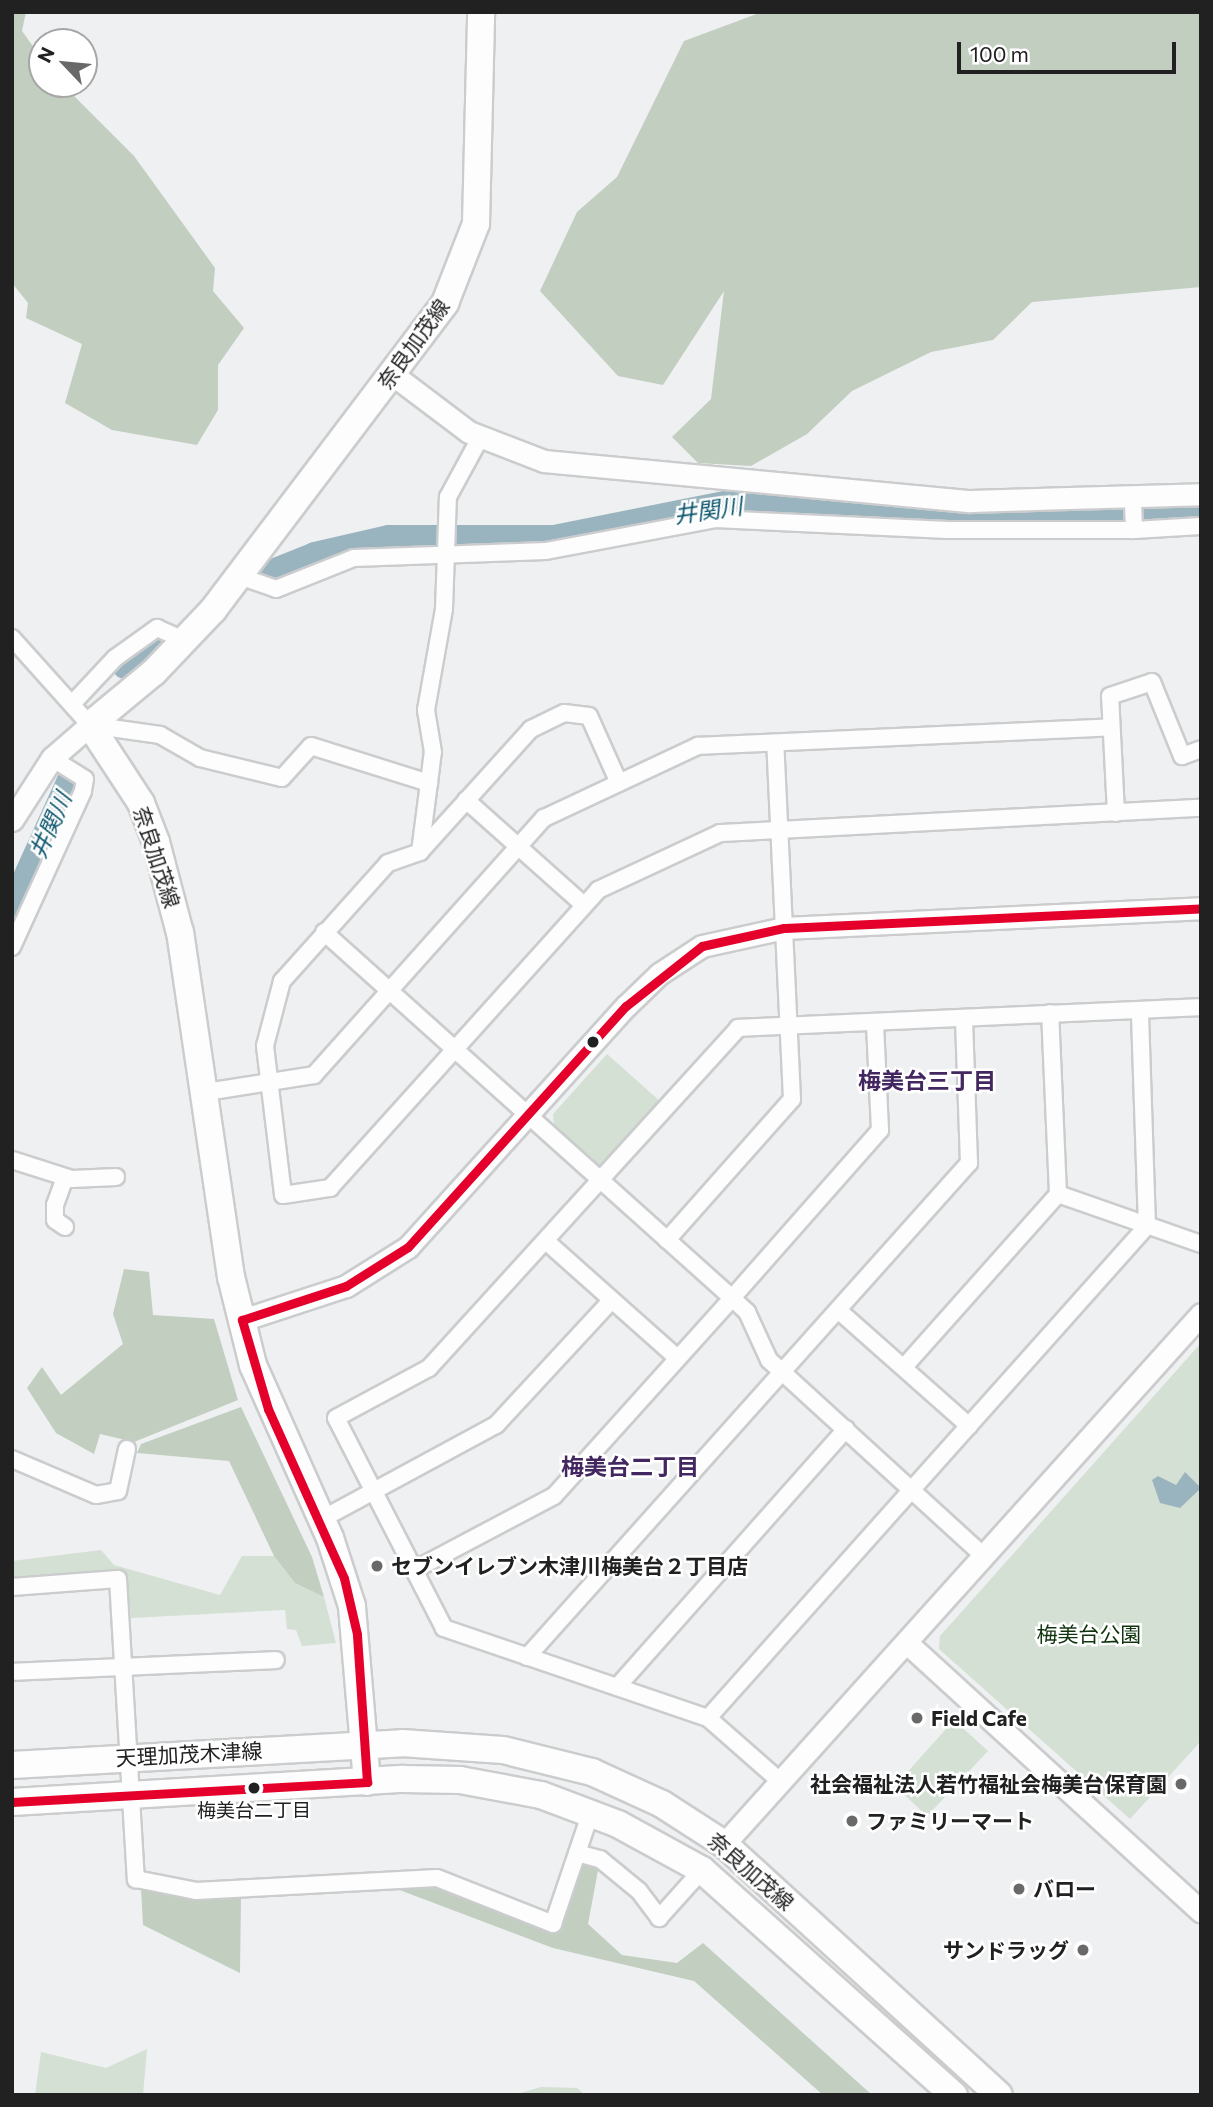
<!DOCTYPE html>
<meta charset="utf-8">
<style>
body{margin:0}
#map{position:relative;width:1213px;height:2107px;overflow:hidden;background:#eff0f1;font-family:Commissioner,"Noto Sans JP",sans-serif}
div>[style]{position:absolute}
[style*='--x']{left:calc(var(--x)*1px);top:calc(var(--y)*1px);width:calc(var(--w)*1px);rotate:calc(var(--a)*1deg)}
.green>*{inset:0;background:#d3e0d3}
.forest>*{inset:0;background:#c1cec0}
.water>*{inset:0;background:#9ab4bf}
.river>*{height:26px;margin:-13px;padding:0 13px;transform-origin:13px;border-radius:13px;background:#9ab4bf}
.roads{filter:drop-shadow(2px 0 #cbcccd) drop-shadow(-2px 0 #cbcccd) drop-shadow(0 2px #cbcccd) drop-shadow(0 -2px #cbcccd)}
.minor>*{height:16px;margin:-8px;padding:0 8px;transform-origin:8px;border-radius:8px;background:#fdfdfd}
.tertiary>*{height:21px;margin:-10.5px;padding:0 10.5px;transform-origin:10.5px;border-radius:10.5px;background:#fdfdfd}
.primary>*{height:26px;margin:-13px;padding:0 13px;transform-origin:13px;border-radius:13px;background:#fdfdfd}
.bus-1>*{height:9px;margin:-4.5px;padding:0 4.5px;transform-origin:4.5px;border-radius:4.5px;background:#e4002b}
.dots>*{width:19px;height:19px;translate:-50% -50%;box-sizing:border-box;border:4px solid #fff;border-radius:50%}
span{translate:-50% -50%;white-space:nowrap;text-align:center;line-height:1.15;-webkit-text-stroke:5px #fff;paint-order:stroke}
.bus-label{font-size:19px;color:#212122}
.street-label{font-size:21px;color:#212122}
.poi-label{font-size:21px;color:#212122;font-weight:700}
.left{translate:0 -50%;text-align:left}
.right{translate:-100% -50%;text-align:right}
.park-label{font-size:21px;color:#10340e}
.water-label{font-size:23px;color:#0e576e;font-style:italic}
.neighbourhood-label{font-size:23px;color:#432760;font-weight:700}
.frame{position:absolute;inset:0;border:14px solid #212122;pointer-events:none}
.north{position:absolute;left:28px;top:28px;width:70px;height:70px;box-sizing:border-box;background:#fff;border:2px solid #a6a6a7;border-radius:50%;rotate:296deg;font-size:19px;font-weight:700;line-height:28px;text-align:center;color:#212122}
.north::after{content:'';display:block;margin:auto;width:24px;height:32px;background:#69696a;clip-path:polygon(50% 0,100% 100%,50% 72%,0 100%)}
.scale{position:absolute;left:957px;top:42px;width:219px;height:32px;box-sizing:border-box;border:4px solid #212122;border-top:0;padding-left:9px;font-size:21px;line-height:24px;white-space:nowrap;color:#212122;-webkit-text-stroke:5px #fff;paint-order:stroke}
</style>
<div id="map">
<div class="green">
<i style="clip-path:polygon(607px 1054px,662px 1103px,607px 1165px,598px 1165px,554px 1126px,553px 1114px)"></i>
<i style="clip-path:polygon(1201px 1343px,1201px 1741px,1130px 1819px,939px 1649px,940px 1636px)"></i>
<i style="clip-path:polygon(101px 1550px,114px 1565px,220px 1595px,242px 1556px,274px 1556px,295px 1583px,324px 1597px,336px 1643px,302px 1646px,296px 1630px,287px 1629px,285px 1610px,131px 1618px,127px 1578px,12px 1583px,12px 1561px)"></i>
<i style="clip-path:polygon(954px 1720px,988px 1751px,927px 1816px,895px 1786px)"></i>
<i style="clip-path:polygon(147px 2049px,143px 2095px,35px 2095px,41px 2052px,106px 2068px)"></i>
<i style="clip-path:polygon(541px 2087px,577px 2088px,585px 2095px,513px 2095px)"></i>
</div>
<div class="forest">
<i style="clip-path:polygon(12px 12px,26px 12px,22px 31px,42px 59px,42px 84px,62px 84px,134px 156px,215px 268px,213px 291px,244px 328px,218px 365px,218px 410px,197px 445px,112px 430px,65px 403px,82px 344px,26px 318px,28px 303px,12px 283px)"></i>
<i style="clip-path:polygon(762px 12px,1201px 12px,1201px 287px,1032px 302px,993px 340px,931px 352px,852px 391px,807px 434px,751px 466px,698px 463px,672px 437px,711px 399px,724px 291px,663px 385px,618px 376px,540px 291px,577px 212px,617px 177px,684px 41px)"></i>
<i style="clip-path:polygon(124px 1269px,149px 1272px,153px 1315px,214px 1319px,238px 1400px,134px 1442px,100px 1434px,94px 1454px,56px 1433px,27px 1388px,42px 1367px,61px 1395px,123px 1344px,113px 1314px)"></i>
<i style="clip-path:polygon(241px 1407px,312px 1557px,324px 1597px,295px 1583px,274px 1556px,229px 1461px,137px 1453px,141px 1444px)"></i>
<i style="clip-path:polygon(589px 1863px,599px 1865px,588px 1924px,622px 1955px,677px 1963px,703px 1943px,872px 2095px,823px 2095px,694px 1981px,553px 1948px,389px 1886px,438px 1886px,557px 1933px,579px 1868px)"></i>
<i style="clip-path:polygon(141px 1889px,193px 1898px,241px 1895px,240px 1973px,143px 1925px)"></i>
</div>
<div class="water">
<i style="clip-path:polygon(1185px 1472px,1201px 1488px,1180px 1508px,1160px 1503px,1152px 1480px,1158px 1476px,1176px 1485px)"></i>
</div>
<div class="river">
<i style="--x:265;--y:575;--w:54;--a:-21.8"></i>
<i style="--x:315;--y:555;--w:76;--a:-12.9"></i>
<i style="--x:389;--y:538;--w:165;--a:0"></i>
<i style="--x:554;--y:538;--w:184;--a:-11.3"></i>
<i style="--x:734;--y:502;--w:320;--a:3"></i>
<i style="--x:1054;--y:519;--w:147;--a:-1.9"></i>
<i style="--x:125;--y:666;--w:33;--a:-43"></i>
<i style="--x:12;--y:908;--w:141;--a:-65.6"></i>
</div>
<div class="roads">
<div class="minor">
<i style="--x:1134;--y:530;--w:67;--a:-3.4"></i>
<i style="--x:239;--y:576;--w:39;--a:19"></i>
<i style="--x:276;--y:589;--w:84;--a:-21.7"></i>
<i style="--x:354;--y:558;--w:192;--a:-2.1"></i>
<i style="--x:546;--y:551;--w:172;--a:-10.7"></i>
<i style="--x:715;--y:519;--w:233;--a:2.7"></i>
<i style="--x:948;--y:530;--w:186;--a:0"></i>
<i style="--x:1134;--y:530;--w:35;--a:-92"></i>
<i style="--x:12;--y:638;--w:117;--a:48.1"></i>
<i style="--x:90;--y:725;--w:71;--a:8.1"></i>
<i style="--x:160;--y:735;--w:46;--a:29.9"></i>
<i style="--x:200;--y:758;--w:84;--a:13.7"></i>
<i style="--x:282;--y:778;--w:43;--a:-47.8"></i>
<i style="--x:311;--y:746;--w:124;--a:17.4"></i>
<i style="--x:429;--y:783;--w:31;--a:-83"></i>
<i style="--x:433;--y:752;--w:43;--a:-99.5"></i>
<i style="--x:426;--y:710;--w:103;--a:-79.9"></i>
<i style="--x:444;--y:609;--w:112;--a:-88"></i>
<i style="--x:448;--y:497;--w:67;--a:-61.5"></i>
<i style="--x:72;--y:704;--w:63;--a:-46.9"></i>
<i style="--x:115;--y:658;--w:52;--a:-35.5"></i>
<i style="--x:157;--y:628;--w:32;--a:24"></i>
<i style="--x:619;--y:783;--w:73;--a:-114.1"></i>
<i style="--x:589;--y:716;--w:25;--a:-173"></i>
<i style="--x:564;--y:713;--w:37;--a:154"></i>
<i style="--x:531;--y:729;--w:166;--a:132.1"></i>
<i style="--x:420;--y:852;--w:34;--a:161"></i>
<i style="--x:388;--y:863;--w:159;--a:131.9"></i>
<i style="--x:282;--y:981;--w:67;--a:104.7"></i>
<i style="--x:265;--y:1046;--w:150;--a:83.1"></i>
<i style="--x:283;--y:1195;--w:48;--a:-8.5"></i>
<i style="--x:330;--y:1188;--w:401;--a:-48"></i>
<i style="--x:598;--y:890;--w:135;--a:-25"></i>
<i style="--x:720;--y:833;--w:482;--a:-3"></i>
<i style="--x:466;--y:800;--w:158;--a:41.7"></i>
<i style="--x:1116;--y:813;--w:117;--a:-92.9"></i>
<i style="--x:1110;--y:696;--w:44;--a:-18.4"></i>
<i style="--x:1152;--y:682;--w:80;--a:67.9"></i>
<i style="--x:1182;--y:756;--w:20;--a:-20"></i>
<i style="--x:420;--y:852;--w:70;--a:-82.6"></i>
<i style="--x:324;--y:932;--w:548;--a:41.89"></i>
<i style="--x:732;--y:1298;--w:224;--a:-48.6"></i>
<i style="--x:880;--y:1130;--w:108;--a:-92.7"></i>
<i style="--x:12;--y:947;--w:171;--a:-65.5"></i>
<i style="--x:83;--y:791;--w:12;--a:-81"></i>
<i style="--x:85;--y:779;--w:39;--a:-148"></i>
<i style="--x:206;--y:1092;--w:109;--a:-8.9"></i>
<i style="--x:314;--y:1075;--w:345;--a:-48.2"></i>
<i style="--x:544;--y:818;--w:170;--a:-25.1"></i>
<i style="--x:698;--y:746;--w:413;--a:-2.6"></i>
<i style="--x:12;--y:1160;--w:63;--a:17.6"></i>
<i style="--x:72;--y:1179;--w:44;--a:-2.6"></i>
<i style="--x:1058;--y:1194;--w:151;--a:19.3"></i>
<i style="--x:65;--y:1227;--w:12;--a:-145"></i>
<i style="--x:55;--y:1220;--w:15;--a:-90"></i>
<i style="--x:55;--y:1205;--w:29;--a:-70"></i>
<i style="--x:667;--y:1240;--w:188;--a:-48.4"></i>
<i style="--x:792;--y:1099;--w:356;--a:-92.7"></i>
<i style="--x:547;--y:1242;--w:174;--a:41.7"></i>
<i style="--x:838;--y:1310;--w:175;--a:41.5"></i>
<i style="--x:904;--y:1367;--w:232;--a:-48.3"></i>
<i style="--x:1058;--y:1194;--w:181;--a:-92.5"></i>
<i style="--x:12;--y:1459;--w:91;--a:23.2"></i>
<i style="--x:96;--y:1495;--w:22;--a:-10"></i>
<i style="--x:118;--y:1491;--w:43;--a:-77.9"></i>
<i style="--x:322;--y:1519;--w:198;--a:-28.4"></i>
<i style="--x:496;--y:1425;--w:169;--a:-47.2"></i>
<i style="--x:414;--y:1570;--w:158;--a:-27.9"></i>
<i style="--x:554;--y:1496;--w:266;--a:-48"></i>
<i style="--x:732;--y:1298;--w:21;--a:43"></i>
<i style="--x:747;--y:1312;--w:53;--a:65.4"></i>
<i style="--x:769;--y:1360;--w:292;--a:42.4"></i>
<i style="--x:12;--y:1587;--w:106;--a:-4.3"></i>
<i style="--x:118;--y:1579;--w:301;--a:86.6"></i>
<i style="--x:136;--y:1879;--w:61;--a:11.3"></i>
<i style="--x:196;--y:1891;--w:241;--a:-3.1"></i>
<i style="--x:437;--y:1878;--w:125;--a:21.6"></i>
<i style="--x:553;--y:1924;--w:118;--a:-71.3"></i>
<i style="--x:527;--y:1657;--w:663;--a:-48.18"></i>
<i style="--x:969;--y:1163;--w:145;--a:-92"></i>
<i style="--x:12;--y:1672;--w:264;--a:-2.6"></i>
<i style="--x:617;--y:1687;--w:345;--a:-48.4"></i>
<i style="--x:708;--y:1718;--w:659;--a:-48.26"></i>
<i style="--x:1147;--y:1226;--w:216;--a:-91.9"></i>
<i style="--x:782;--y:1783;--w:98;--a:-138.7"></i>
<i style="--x:708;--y:1718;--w:279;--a:-161.2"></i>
<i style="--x:444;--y:1628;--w:236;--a:-117.2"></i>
<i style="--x:336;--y:1418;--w:106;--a:-28.3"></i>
<i style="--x:429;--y:1368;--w:459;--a:-47.7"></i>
<i style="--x:738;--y:1028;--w:463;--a:-2.6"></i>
<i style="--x:577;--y:1853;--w:24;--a:15"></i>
<i style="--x:600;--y:1859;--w:50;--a:39.4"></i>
<i style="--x:639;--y:1891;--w:34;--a:53"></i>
<i style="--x:659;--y:1918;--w:64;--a:-48.1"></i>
</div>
<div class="tertiary">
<i style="--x:392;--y:374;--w:96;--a:37"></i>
<i style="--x:469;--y:432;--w:80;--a:21.1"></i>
<i style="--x:544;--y:461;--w:428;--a:5.4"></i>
<i style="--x:970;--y:501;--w:231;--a:-1.7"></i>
<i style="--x:12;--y:820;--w:74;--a:-57.2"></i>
<i style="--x:52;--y:758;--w:50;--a:-41"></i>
<i style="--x:242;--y:1320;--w:109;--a:-18.1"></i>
<i style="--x:346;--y:1286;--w:73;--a:-32.2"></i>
<i style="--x:408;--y:1247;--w:325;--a:-47.9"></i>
<i style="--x:626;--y:1006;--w:46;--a:-44.1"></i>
<i style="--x:659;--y:974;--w:51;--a:-33.1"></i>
<i style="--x:702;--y:946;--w:84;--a:-12.4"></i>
<i style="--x:784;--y:928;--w:417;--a:-2.7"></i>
<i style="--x:907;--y:1643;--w:398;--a:42.4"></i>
<i style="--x:724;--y:1844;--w:713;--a:-48.01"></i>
</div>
<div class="primary">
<i style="--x:12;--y:1765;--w:391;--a:-3.2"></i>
<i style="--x:402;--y:1743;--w:101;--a:4"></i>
<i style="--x:503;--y:1750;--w:92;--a:13.9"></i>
<i style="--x:592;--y:1772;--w:77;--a:24.6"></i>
<i style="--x:662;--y:1804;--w:74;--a:32.8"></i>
<i style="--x:724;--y:1844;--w:372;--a:42.4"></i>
<i style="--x:367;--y:1782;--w:177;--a:-94.9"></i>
<i style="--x:352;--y:1606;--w:71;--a:-107.9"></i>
<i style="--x:330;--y:1538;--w:189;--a:-114"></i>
<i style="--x:253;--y:1365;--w:91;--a:-104"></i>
<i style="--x:231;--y:1277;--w:348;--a:-98.4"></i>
<i style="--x:180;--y:933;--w:94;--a:-104.8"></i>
<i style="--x:156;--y:842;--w:42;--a:-111"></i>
<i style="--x:141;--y:803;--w:93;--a:-123.2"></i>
<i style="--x:90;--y:725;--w:83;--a:-39.6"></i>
<i style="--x:154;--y:672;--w:86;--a:-46.4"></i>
<i style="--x:213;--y:610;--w:385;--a:-52.9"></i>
<i style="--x:445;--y:303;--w:85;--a:-68.6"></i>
<i style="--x:476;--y:224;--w:212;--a:-88.6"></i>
<i style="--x:12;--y:1802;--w:392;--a:-3.4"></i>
<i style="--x:403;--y:1779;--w:57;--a:1"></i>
<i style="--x:460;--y:1780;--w:82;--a:10.5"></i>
<i style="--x:541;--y:1795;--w:82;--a:20.6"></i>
<i style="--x:618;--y:1824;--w:96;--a:28.7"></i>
<i style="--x:702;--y:1870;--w:338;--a:41.8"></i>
</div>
</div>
<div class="bus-1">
<i style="--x:242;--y:1320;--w:109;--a:-18.1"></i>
<i style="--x:346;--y:1286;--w:73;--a:-32.2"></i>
<i style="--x:408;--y:1247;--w:325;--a:-47.9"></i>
<i style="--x:626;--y:1006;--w:97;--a:-38.3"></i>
<i style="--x:702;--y:946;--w:84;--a:-12.4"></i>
<i style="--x:784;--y:928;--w:417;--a:-2.7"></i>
<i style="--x:12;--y:1802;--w:356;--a:-3.2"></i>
<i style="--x:367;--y:1782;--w:148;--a:-93.9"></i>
<i style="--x:357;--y:1634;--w:57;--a:-103.1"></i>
<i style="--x:344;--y:1578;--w:185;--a:-114.2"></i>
<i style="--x:268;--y:1409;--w:93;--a:-106.3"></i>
</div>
<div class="dots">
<i style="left:593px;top:1042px;background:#212122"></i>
<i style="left:377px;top:1566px;background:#69696a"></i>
<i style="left:917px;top:1718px;background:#69696a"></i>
<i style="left:1181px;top:1784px;background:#69696a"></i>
<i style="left:254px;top:1788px;background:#212122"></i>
<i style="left:852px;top:1821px;background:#69696a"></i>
<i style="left:1019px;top:1889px;background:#69696a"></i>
<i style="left:1083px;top:1950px;background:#69696a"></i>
</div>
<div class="bus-label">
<span style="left:254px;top:1810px">梅美台二丁目</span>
</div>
<div class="street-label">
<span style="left:413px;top:344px;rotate:-54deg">奈良加茂線</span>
<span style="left:157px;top:857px;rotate:72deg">奈良加茂線</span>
<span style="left:189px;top:1754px;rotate:-3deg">天理加茂木津線</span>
<span style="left:751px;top:1871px;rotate:41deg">奈良加茂線</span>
</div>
<div class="poi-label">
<span class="left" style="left:391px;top:1566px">セブンイレブン木津川梅美台２丁目店</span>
<span class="left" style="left:931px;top:1718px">Field Cafe</span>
<span class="right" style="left:1167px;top:1784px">社会福祉法人若竹福祉会梅美台保育園</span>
<span class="left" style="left:866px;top:1821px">ファミリーマート</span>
<span class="left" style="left:1033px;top:1889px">バロー</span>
<span class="right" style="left:1069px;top:1950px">サンドラッグ</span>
</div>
<div class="park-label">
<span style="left:1089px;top:1634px">梅美台公園</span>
</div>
<div class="water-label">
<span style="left:708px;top:510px;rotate:-8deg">井関川</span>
<span style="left:50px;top:825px;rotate:-66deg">井関川</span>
</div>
<div class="neighbourhood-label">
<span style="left:927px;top:1080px">梅美台三丁目</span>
<span style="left:630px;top:1466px">梅美台二丁目</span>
</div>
<div class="frame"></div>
<div class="north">N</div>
<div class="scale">100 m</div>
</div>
